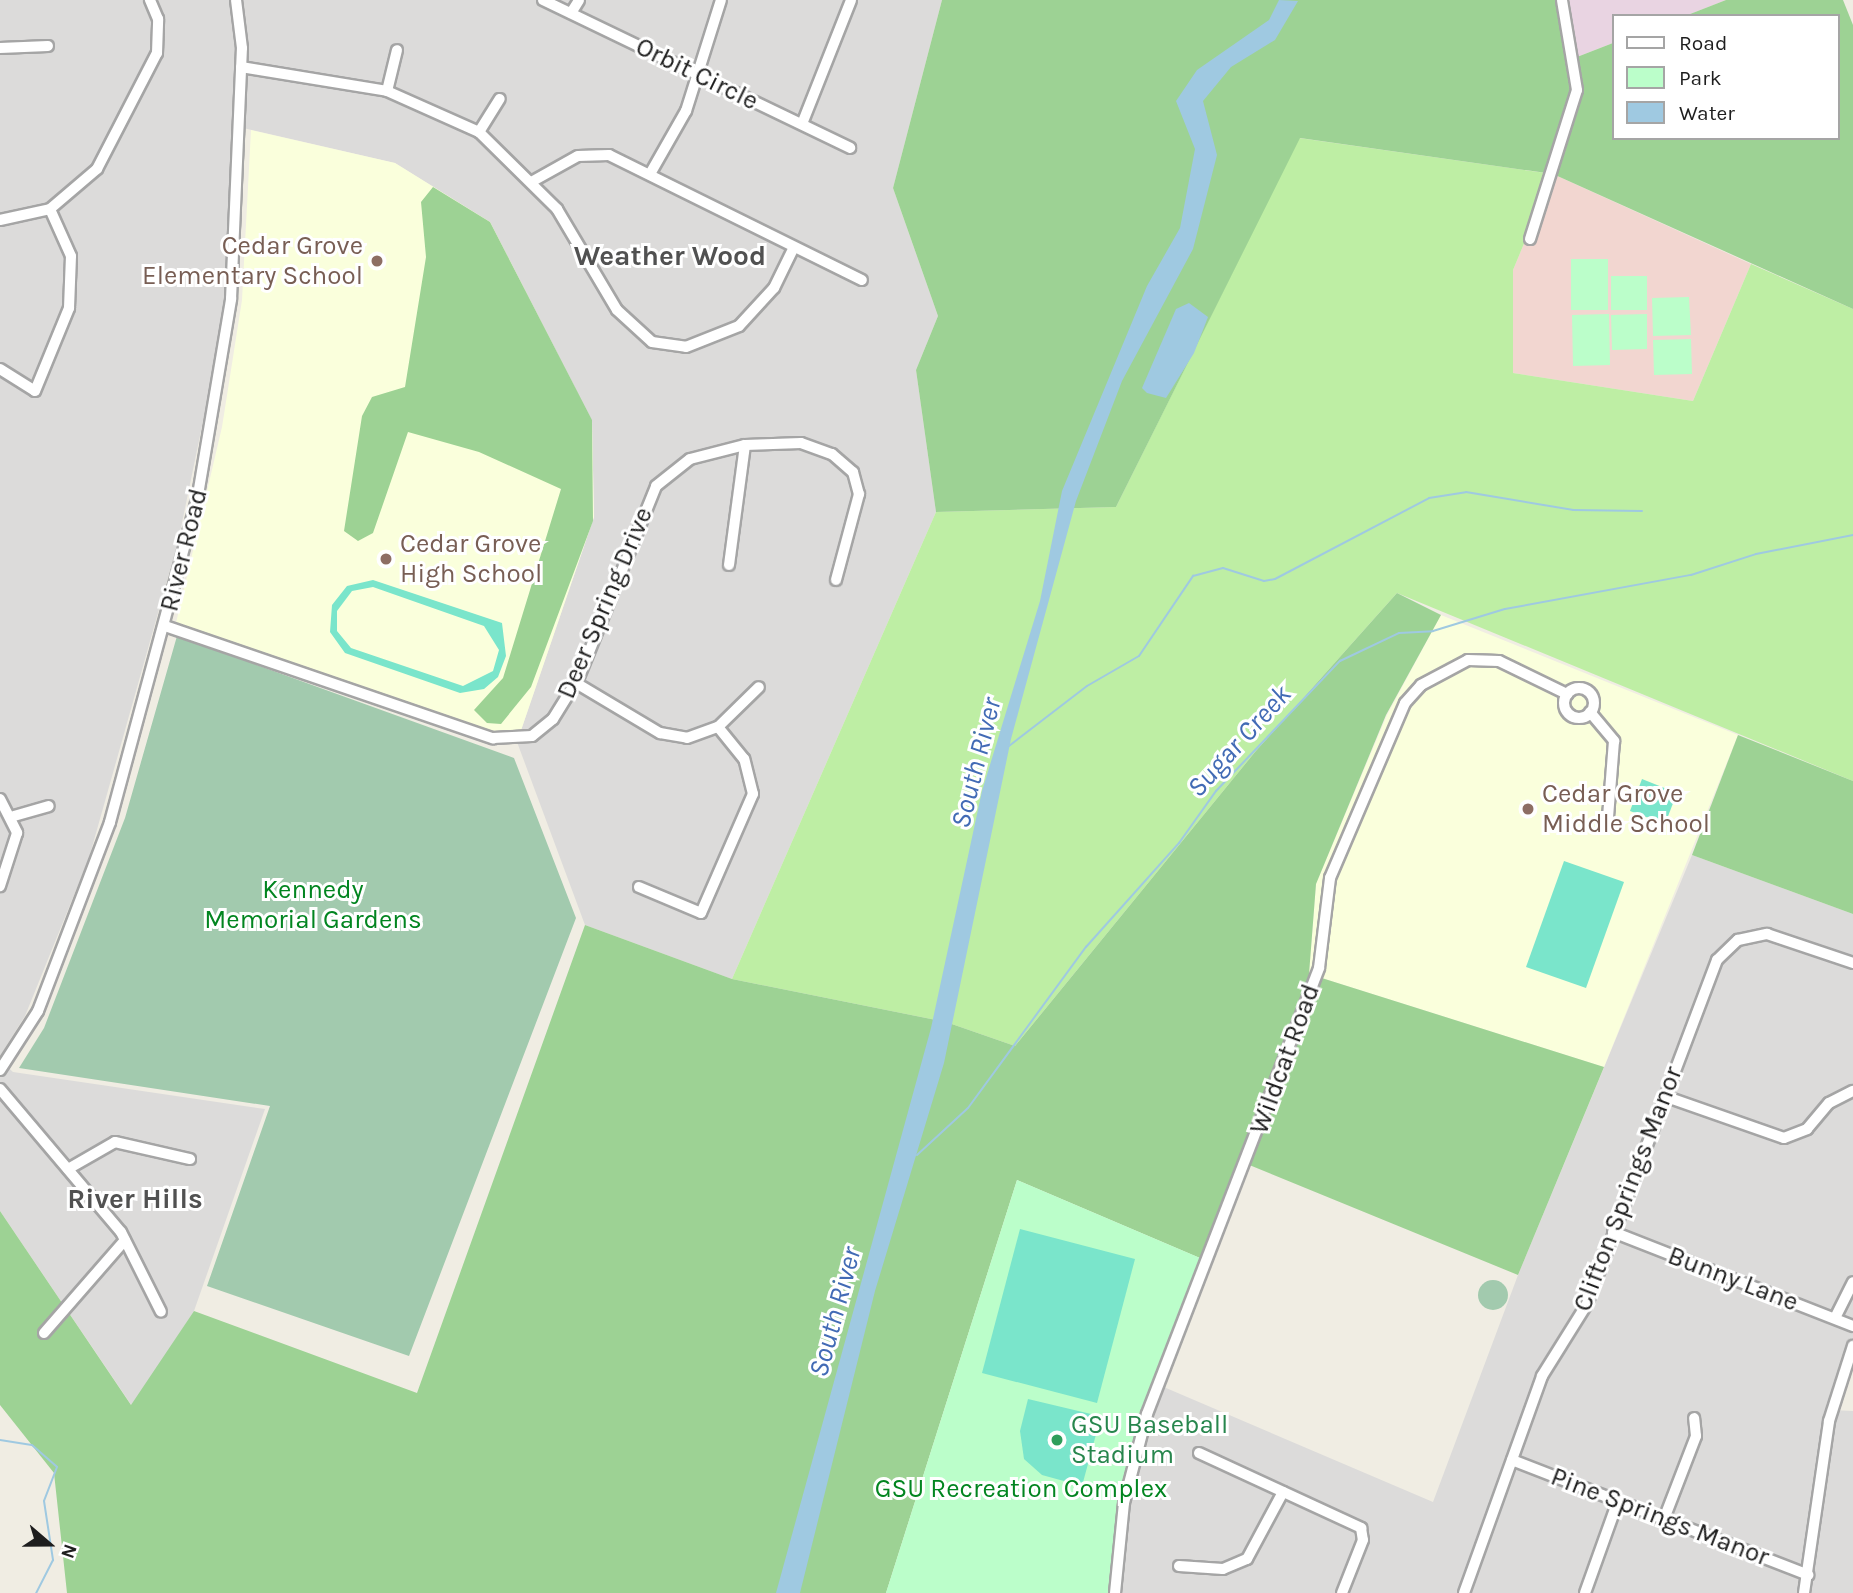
<!DOCTYPE html>
<style>
body{margin:0}
#map{position:relative;width:1853px;height:1593px;overflow:hidden;background:#f0ede3;font-family:Karla,sans-serif}
div>[style]{position:absolute}
[style*='--x']{left:calc(var(--x)*1px);top:calc(var(--y)*1px);width:calc(var(--w)*1px);rotate:calc(var(--a)*1deg)}
.residential>*{inset:0;background:#dcdbda}
.commercial>*{inset:0;background:#f2d6d0}
.industrial>*{inset:0;background:#e9d4e2}
.education>*{inset:0;background:#faffdc}
.grass>*{inset:0;background:#beeea4}
.forest>*{inset:0;background:#9dd294}
.cemetery>*{inset:0;background:#a2caae}
.round{border-radius:50%}
.park>*{inset:0;background:#bbfeca}
.pitch>*{inset:0;background:#7ae5cb}
.water>*{inset:0;background:#9fc9e1}
.stream>*{height:2px;margin:-1px;padding:0 1px;transform-origin:1px;border-radius:1px;background:#9fc9e1}
.roads{filter:drop-shadow(2px 0 #a5a5a5) drop-shadow(-2px 0 #a5a5a5) drop-shadow(0 2px #a5a5a5) drop-shadow(0 -2px #a5a5a5)}
.minor>*{height:10px;margin:-5px;padding:0 5px;transform-origin:5px;border-radius:5px;background:#fff}
.minor>.ring{margin:-5px;padding:0;box-sizing:content-box;background:none;border:10px solid #fff;border-radius:50%}
.dots>*{width:19px;height:19px;translate:-50% -50%;box-sizing:border-box;border:4px solid #fff;border-radius:50%}
span{translate:-50% -50%;white-space:nowrap;text-align:center;line-height:1.15;-webkit-text-stroke:6px #fff;paint-order:stroke}
.street-label{font-size:26px;color:#1e1e1e}
.education-label{font-size:26px;color:#785e54}
.right{translate:-100% -50%;text-align:right}
.left{translate:0 -50%;text-align:left}
.park-label{font-size:26px;color:#028520}
.leisure-label{font-size:26px;color:#27864d}
.neighbourhood-label{font-size:28px;color:#515151;font-weight:700}
.water-label{font-size:28px;color:#426bb5;font-style:italic}
.legend{position:absolute;left:1612px;top:14px;width:228px;height:126px;box-sizing:border-box;background:#fff;border:2px solid #a5a5a5;margin:0;padding:9px 12px;list-style:none;font-size:21px;color:#1e1e1e}
.legend li{display:flex;align-items:center;gap:14px;height:35px}
.legend b{width:35px;border:2px solid #a5a5a5}
.north{position:absolute;left:14px;top:1509px;width:70px;height:70px;-webkit-text-stroke:5px #fff;paint-order:stroke;rotate:110deg;font-size:19px;font-weight:700;line-height:28px;text-align:center;color:#1e1e1e}
.north::after{content:'';display:block;margin:auto;width:24px;height:32px;background:#1e1e1e;clip-path:polygon(50% 0,100% 100%,50% 72%,0 100%)}
</style>
<div id="map">
<div class="residential">
<i style="clip-path:polygon(0 0,942px 0,893px 188px,938px 316px,916px 370px,936px 512px,732px 979px,585px 925px,517px 742px,594px 517px,592px 421px,490px 222px,395px 163px,239px 127px,229px 296px,178px 542px,89px 858px,25px 1016px,0 1056px)"></i>
<i style="clip-path:polygon(1692px 855px,1853px 914px,1853px 1365px,1830px 1410px,1853px 1411px,1853px 1593px,1113px 1593px,1113px 1542px,1152px 1382px,1433px 1502px,1518px 1275px)"></i>
<i style="clip-path:polygon(0 1060px,13px 1072px,265px 1109px,194px 1311px,132px 1406px,0 1211px)"></i>
</div>
<div class="commercial">
<i style="clip-path:polygon(1553px 174px,1751px 264px,1693px 401px,1513px 373px,1513px 270px)"></i>
</div>
<div class="industrial">
<i style="clip-path:polygon(1562px 0,1726px 0,1685px 16px,1613px 16px,1613px 43px,1577px 57px)"></i>
</div>
<div class="education">
<i style="clip-path:polygon(251px 130px,395px 163px,490px 222px,592px 421px,594px 517px,517px 742px,176px 623px,222px 427px,242px 300px)"></i>
<i style="clip-path:polygon(1441px 615px,1738px 735px,1604px 1067px,1309px 974px,1316px 884px,1387px 715px)"></i>
</div>
<div class="grass">
<i style="clip-path:polygon(1299px 138px,1553px 174px,1513px 270px,1513px 373px,1693px 401px,1751px 264px,1853px 309px,1853px 781px,1397px 593px,1255px 752px,1015px 1046px,946px 1022px,732px 979px,936px 512px,1116px 507px)"></i>
</div>
<div class="forest">
<i style="clip-path:polygon(942px 0,1562px 0,1577px 57px,1613px 43px,1613px 138px,1837px 138px,1837px 16px,1685px 16px,1726px 0,1843px 0,1853px 25px,1853px 309px,1553px 174px,1300px 138px,1116px 507px,936px 512px,916px 370px,938px 316px,893px 188px)"></i>
<i style="clip-path:polygon(433px 187px,490px 222px,592px 420px,593px 521px,531px 687px,501px 724px,487px 723px,474px 710px,503px 678px,561px 489px,479px 452px,408px 432px,373px 533px,358px 541px,344px 531px,362px 416px,372px 397px,405px 387px,426px 257px,421px 202px)"></i>
<i style="clip-path:polygon(1397px 593px,1441px 615px,1386px 715px,1316px 884px,1309px 974px,1604px 1067px,1518px 1275px,1242px 1162px,1207px 1261px,1017px 1180px,886px 1593px,67px 1593px,54px 1473px,0 1405px,0 1211px,131px 1405px,194px 1311px,417px 1393px,585px 925px,732px 979px,946px 1022px,1015px 1046px,1255px 752px)"></i>
<i style="clip-path:polygon(1738px 735px,1853px 781px,1853px 914px,1692px 855px)"></i>
</div>
<div class="cemetery">
<i style="clip-path:polygon(177px 636px,514px 758px,576px 918px,409px 1356px,207px 1286px,270px 1106px,19px 1068px,44px 1028px,125px 818px)"></i>
<i class="round" style="left:1478px;top:1280px;width:30px;height:30px"></i>
</div>
<div class="park">
<i style="clip-path:polygon(1571px 259px,1608px 259px,1608px 310px,1571px 310px)"></i>
<i style="clip-path:polygon(1611px 276px,1647px 276px,1647px 310px,1611px 310px)"></i>
<i style="clip-path:polygon(1689px 297px,1691px 335px,1653px 336px,1652px 298px)"></i>
<i style="clip-path:polygon(1609px 314px,1610px 365px,1573px 366px,1572px 315px)"></i>
<i style="clip-path:polygon(1647px 314px,1647px 349px,1612px 350px,1611px 315px)"></i>
<i style="clip-path:polygon(1691px 339px,1692px 374px,1654px 375px,1653px 340px)"></i>
<i style="clip-path:polygon(1017px 1180px,1207px 1261px,1152px 1382px,1114px 1542px,1113px 1593px,886px 1593px)"></i>
</div>
<div class="pitch">
<i style="clip-path:polygon(evenodd,373px 580px,502px 623px,506px 656px,498px 677px,484px 689px,460px 693px,345px 653px,330px 632px,332px 605px,347px 586px,373px 580px,373px 587px,484px 626px,499px 650px,493px 671px,463px 686px,351px 648px,337px 631px,337px 611px,352px 591px,373px 587px)"></i>
<i style="clip-path:polygon(1642px 779px,1677px 793px,1665px 824px,1630px 811px)"></i>
<i style="clip-path:polygon(1564px 861px,1624px 882px,1586px 988px,1526px 967px)"></i>
<i style="clip-path:polygon(1020px 1229px,1135px 1259px,1097px 1403px,982px 1373px)"></i>
<i style="clip-path:polygon(1028px 1399px,1091px 1414px,1098px 1427px,1082px 1486px,1042px 1475px,1024px 1459px,1020px 1431px)"></i>
</div>
<div class="water">
<i style="clip-path:polygon(1279px 0,1298px 1px,1275px 40px,1231px 67px,1203px 101px,1217px 155px,1193px 249px,1122px 381px,1076px 501px,1011px 739px,944px 1063px,875px 1291px,800px 1593px,776px 1593px,931px 1028px,982px 791px,1040px 601px,1062px 491px,1147px 286px,1180px 228px,1195px 149px,1176px 101px,1197px 70px,1269px 20px)"></i>
<i style="clip-path:polygon(1189px 303px,1208px 317px,1194px 353px,1166px 398px,1147px 393px,1142px 388px,1176px 309px)"></i>
</div>
<div class="stream">
<i style="--x:1009;--y:746;--w:98;--a:-37.6"></i>
<i style="--x:1087;--y:686;--w:60;--a:-30"></i>
<i style="--x:1139;--y:656;--w:97;--a:-56"></i>
<i style="--x:1193;--y:576;--w:31;--a:-15"></i>
<i style="--x:1223;--y:568;--w:43;--a:17.6"></i>
<i style="--x:1264;--y:581;--w:11;--a:-10"></i>
<i style="--x:1275;--y:579;--w:174;--a:-27.7"></i>
<i style="--x:1429;--y:498;--w:37;--a:-9"></i>
<i style="--x:1466;--y:492;--w:109;--a:9.5"></i>
<i style="--x:1573;--y:510;--w:69;--a:0.8"></i>
<i style="--x:917;--y:1155;--w:69;--a:-42.7"></i>
<i style="--x:968;--y:1108;--w:200;--a:-53.8"></i>
<i style="--x:1086;--y:947;--w:140;--a:-48.2"></i>
<i style="--x:1179;--y:843;--w:64;--a:-54.6"></i>
<i style="--x:1216;--y:791;--w:180;--a:-46.4"></i>
<i style="--x:1340;--y:661;--w:65;--a:-25.4"></i>
<i style="--x:1399;--y:633;--w:34;--a:-3"></i>
<i style="--x:1433;--y:631;--w:75;--a:-17"></i>
<i style="--x:1505;--y:609;--w:189;--a:-10.4"></i>
<i style="--x:1691;--y:575;--w:68;--a:-17.9"></i>
<i style="--x:1756;--y:554;--w:99;--a:-11.1"></i>
<i style="--x:0;--y:1440;--w:32;--a:9"></i>
<i style="--x:32;--y:1445;--w:33;--a:41"></i>
<i style="--x:57;--y:1467;--w:36;--a:111"></i>
<i style="--x:44;--y:1501;--w:60;--a:81.3"></i>
<i style="--x:53;--y:1560;--w:37;--a:117"></i>
</div>
<div class="roads">
<div class="minor">
<i style="--x:543;--y:0;--w:341;--a:25.7"></i>
<i style="--x:571;--y:13;--w:15;--a:-58"></i>
<i style="--x:0;--y:48;--w:48;--a:-2.4"></i>
<i style="--x:241;--y:67;--w:148;--a:9.3"></i>
<i style="--x:387;--y:91;--w:101;--a:24"></i>
<i style="--x:479;--y:132;--w:110;--a:44.6"></i>
<i style="--x:557;--y:209;--w:117;--a:59.3"></i>
<i style="--x:617;--y:310;--w:47;--a:42.4"></i>
<i style="--x:652;--y:342;--w:34;--a:8"></i>
<i style="--x:686;--y:347;--w:57;--a:-21.6"></i>
<i style="--x:739;--y:326;--w:52;--a:-47.4"></i>
<i style="--x:774;--y:288;--w:43;--a:-64"></i>
<i style="--x:387;--y:91;--w:42;--a:-76.3"></i>
<i style="--x:802;--y:124;--w:133;--a:-68.4"></i>
<i style="--x:479;--y:132;--w:39;--a:-58"></i>
<i style="--x:650;--y:174;--w:73;--a:-60.3"></i>
<i style="--x:686;--y:111;--w:116;--a:-72.5"></i>
<i style="--x:533;--y:181;--w:51;--a:-29.1"></i>
<i style="--x:578;--y:156;--w:31;--a:-2"></i>
<i style="--x:609;--y:155;--w:282;--a:26.3"></i>
<i style="--x:0;--y:220;--w:51;--a:-12.4"></i>
<i style="--x:50;--y:209;--w:62;--a:-40.4"></i>
<i style="--x:97;--y:169;--w:131;--a:-62.7"></i>
<i style="--x:157;--y:53;--w:34;--a:-88"></i>
<i style="--x:158;--y:19;--w:21;--a:-113"></i>
<i style="--x:1530;--y:239;--w:156;--a:-72.5"></i>
<i style="--x:1577;--y:90;--w:91;--a:-99.5"></i>
<i style="--x:0;--y:369;--w:41;--a:32.2"></i>
<i style="--x:35;--y:391;--w:90;--a:-67.7"></i>
<i style="--x:69;--y:308;--w:52;--a:-87.8"></i>
<i style="--x:71;--y:256;--w:51;--a:-114.1"></i>
<i style="--x:729;--y:565;--w:121;--a:-82.4"></i>
<i style="--x:165;--y:626;--w:347;--a:18.9"></i>
<i style="--x:493;--y:738;--w:39;--a:-3"></i>
<i style="--x:532;--y:736;--w:27;--a:-39"></i>
<i style="--x:553;--y:719;--w:49;--a:-58.2"></i>
<i style="--x:579;--y:677;--w:206;--a:-68"></i>
<i style="--x:656;--y:486;--w:43;--a:-38.5"></i>
<i style="--x:690;--y:459;--w:57;--a:-14.3"></i>
<i style="--x:745;--y:445;--w:56;--a:-2"></i>
<i style="--x:801;--y:443;--w:33;--a:20"></i>
<i style="--x:832;--y:454;--w:28;--a:41"></i>
<i style="--x:853;--y:472;--w:23;--a:75"></i>
<i style="--x:859;--y:494;--w:89;--a:105"></i>
<i style="--x:576;--y:683;--w:98;--a:30.8"></i>
<i style="--x:660;--y:733;--w:27;--a:10"></i>
<i style="--x:687;--y:738;--w:33;--a:-20"></i>
<i style="--x:718;--y:727;--w:57;--a:-44.3"></i>
<i class="ring" style="left:1564px;top:688px;width:20px;height:20px"></i>
<i style="--x:1590;--y:712;--w:38;--a:50"></i>
<i style="--x:1614;--y:741;--w:77;--a:94.5"></i>
<i style="--x:0;--y:799;--w:38;--a:63"></i>
<i style="--x:17;--y:833;--w:56;--a:107.8"></i>
<i style="--x:14;--y:816;--w:36;--a:-16"></i>
<i style="--x:639;--y:887;--w:67;--a:22.8"></i>
<i style="--x:701;--y:913;--w:130;--a:-66.4"></i>
<i style="--x:753;--y:794;--w:36;--a:-104"></i>
<i style="--x:744;--y:759;--w:41;--a:-129.1"></i>
<i style="--x:0;--y:1070;--w:70;--a:-57.2"></i>
<i style="--x:38;--y:1011;--w:202;--a:-69.1"></i>
<i style="--x:110;--y:822;--w:339;--a:-74.9"></i>
<i style="--x:198;--y:495;--w:199;--a:-80.4"></i>
<i style="--x:231;--y:299;--w:251;--a:-87.5"></i>
<i style="--x:242;--y:48;--w:48;--a:-97.1"></i>
<i style="--x:0;--y:1089;--w:187;--a:49.8"></i>
<i style="--x:121;--y:1232;--w:89;--a:63.4"></i>
<i style="--x:1664;--y:1096;--w:127;--a:19.3"></i>
<i style="--x:1784;--y:1138;--w:25;--a:-21"></i>
<i style="--x:1807;--y:1129;--w:34;--a:-50"></i>
<i style="--x:1829;--y:1103;--w:27;--a:-27"></i>
<i style="--x:68;--y:1169;--w:54;--a:-29.9"></i>
<i style="--x:115;--y:1142;--w:77;--a:12.8"></i>
<i style="--x:1613;--y:1232;--w:258;--a:21.4"></i>
<i style="--x:1835;--y:1318;--w:40;--a:-63.4"></i>
<i style="--x:44;--y:1333;--w:123;--a:-48.9"></i>
<i style="--x:1199;--y:1453;--w:179;--a:24.8"></i>
<i style="--x:1361;--y:1528;--w:12;--a:81"></i>
<i style="--x:1363;--y:1540;--w:57;--a:111.6"></i>
<i style="--x:1512;--y:1460;--w:318;--a:21.2"></i>
<i style="--x:1664;--y:1519;--w:89;--a:-68.9"></i>
<i style="--x:1696;--y:1436;--w:18;--a:-96"></i>
<i style="--x:1179;--y:1566;--w:44;--a:3.9"></i>
<i style="--x:1223;--y:1569;--w:26;--a:-23"></i>
<i style="--x:1247;--y:1559;--w:76;--a:-61.8"></i>
<i style="--x:1115;--y:1593;--w:90;--a:-84.3"></i>
<i style="--x:1124;--y:1503;--w:92;--a:-75.5"></i>
<i style="--x:1147;--y:1414;--w:478;--a:-68.9"></i>
<i style="--x:1319;--y:968;--w:91;--a:-83"></i>
<i style="--x:1330;--y:878;--w:190;--a:-66.8"></i>
<i style="--x:1405;--y:703;--w:24;--a:-48"></i>
<i style="--x:1421;--y:685;--w:53;--a:-28"></i>
<i style="--x:1468;--y:660;--w:31;--a:2"></i>
<i style="--x:1499;--y:661;--w:76;--a:25.9"></i>
<i style="--x:1464;--y:1593;--w:231;--a:-70.2"></i>
<i style="--x:1542;--y:1376;--w:85;--a:-58"></i>
<i style="--x:1587;--y:1304;--w:368;--a:-69.3"></i>
<i style="--x:1717;--y:960;--w:29;--a:-44"></i>
<i style="--x:1738;--y:940;--w:30;--a:-12"></i>
<i style="--x:1767;--y:934;--w:91;--a:18.6"></i>
<i style="--x:1585;--y:1593;--w:98;--a:-70.3"></i>
<i style="--x:1804;--y:1593;--w:174;--a:-81.7"></i>
<i style="--x:1829;--y:1421;--w:79;--a:-72.3"></i>
</div>
</div>
<div class="dots">
<i style="left:377px;top:261px;background:#8d6e63"></i>
<i style="left:386px;top:559px;background:#8d6e63"></i>
<i style="left:1528px;top:809px;background:#8d6e63"></i>
<i style="left:1057px;top:1440px;background:#2e9e5b"></i>
</div>
<div class="street-label">
<span style="left:697px;top:74px;rotate:26deg">Orbit Circle</span>
<span style="left:184px;top:550px;rotate:-76deg">River Road</span>
<span style="left:605px;top:603px;rotate:-67deg">Deer Spring Drive</span>
<span style="left:1285px;top:1059px;rotate:-70deg">Wildcat Road</span>
<span style="left:1628px;top:1189px;rotate:-69deg">Clifton Springs Manor</span>
<span style="left:1733px;top:1279px;rotate:21deg">Bunny Lane</span>
<span style="left:1660px;top:1517px;rotate:21deg">Pine Springs Manor</span>
</div>
<div class="education-label">
<span class="right" style="left:363px;top:261px">Cedar Grove<br>Elementary School</span>
<span class="left" style="left:400px;top:559px">Cedar Grove<br>High School</span>
<span class="left" style="left:1542px;top:809px">Cedar Grove<br>Middle School</span>
</div>
<div class="park-label">
<span style="left:313px;top:905px">Kennedy<br>Memorial Gardens</span>
<span style="left:1021px;top:1489px">GSU Recreation Complex</span>
</div>
<div class="leisure-label">
<span class="left" style="left:1071px;top:1440px">GSU Baseball<br>Stadium</span>
</div>
<div class="neighbourhood-label">
<span style="left:670px;top:256px">Weather Wood</span>
<span style="left:135px;top:1199px">River Hills</span>
</div>
<div class="water-label">
<span style="left:1239px;top:741px;rotate:-48deg">Sugar Creek</span>
<span style="left:976px;top:763px;rotate:-76deg">South River</span>
<span style="left:835px;top:1312px;rotate:-75deg">South River</span>
</div>
<ul class="legend">
<li><b style="height:9px;background:#fff"></b>Road</li>
<li><b style="height:19px;background:#bbfeca"></b>Park</li>
<li><b style="height:19px;background:#9fc9e1"></b>Water</li>
</ul>
<div class="north">N</div>
</div>
